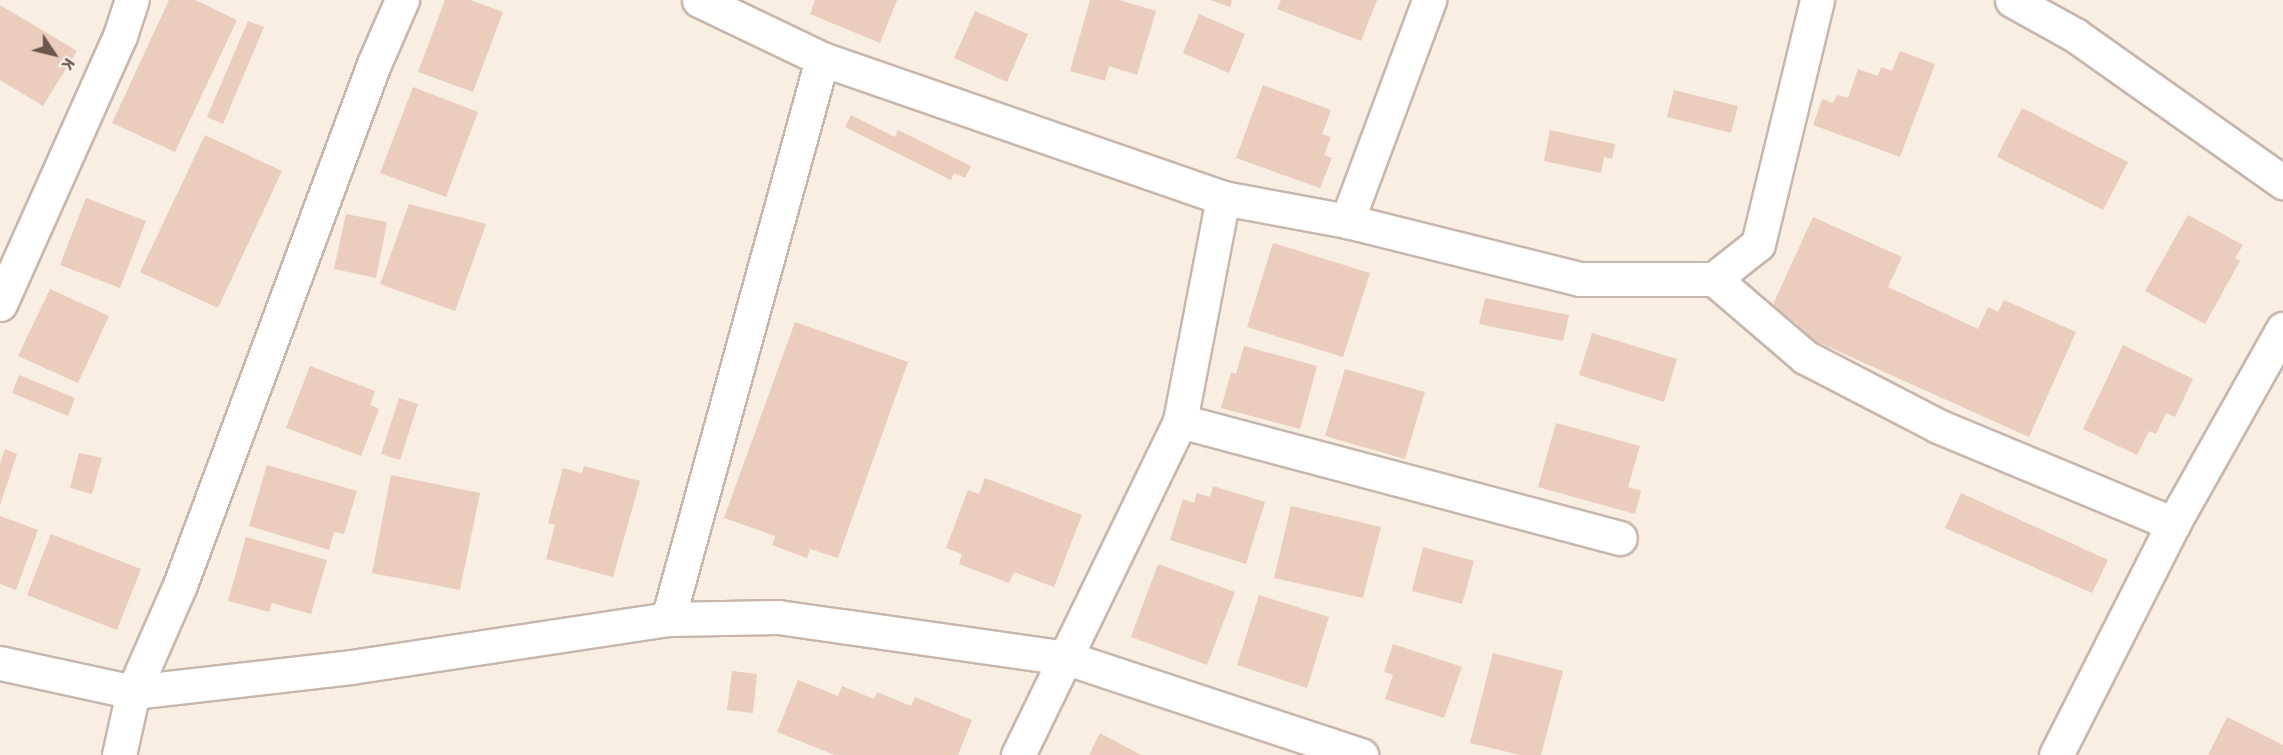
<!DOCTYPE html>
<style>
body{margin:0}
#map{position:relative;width:2283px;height:755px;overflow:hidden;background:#f8eee2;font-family:"Exo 2",sans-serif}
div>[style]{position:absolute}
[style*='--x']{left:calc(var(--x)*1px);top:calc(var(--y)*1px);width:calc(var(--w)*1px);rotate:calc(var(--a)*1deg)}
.building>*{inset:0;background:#eacdbd}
.roads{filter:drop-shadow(2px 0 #c7b6ab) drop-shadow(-2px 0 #c7b6ab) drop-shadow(0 2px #c7b6ab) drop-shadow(0 -2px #c7b6ab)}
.minor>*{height:33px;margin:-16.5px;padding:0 16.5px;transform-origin:16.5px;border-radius:16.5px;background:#fff}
.secondary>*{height:33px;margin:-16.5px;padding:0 16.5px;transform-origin:16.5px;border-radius:16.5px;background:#fff}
span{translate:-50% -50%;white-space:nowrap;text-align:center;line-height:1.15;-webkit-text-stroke:4.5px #fcf3e7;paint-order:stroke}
.north{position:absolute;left:24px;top:24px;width:60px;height:60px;-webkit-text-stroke:4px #fcf3e7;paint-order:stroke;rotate:125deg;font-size:16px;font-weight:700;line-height:24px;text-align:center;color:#6c564c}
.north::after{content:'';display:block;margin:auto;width:21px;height:27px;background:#6c564c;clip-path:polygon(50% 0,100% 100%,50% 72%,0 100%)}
</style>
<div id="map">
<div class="building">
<i style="clip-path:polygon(169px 0,195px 0,237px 20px,175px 152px,112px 123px)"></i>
<i style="clip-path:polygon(445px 0,470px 0,503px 12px,473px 92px,418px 72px)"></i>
<i style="clip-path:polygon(815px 0,897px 0,880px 43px,810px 14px)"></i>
<i style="clip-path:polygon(1090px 0,1119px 0,1156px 11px,1137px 75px,1109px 66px,1105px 81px,1070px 71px)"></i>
<i style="clip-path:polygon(1210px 0,1232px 0,1230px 7px)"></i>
<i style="clip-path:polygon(1281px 0,1377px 0,1361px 41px,1277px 9px)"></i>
<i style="clip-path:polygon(0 5px,77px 51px,43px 106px,0 80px)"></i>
<i style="clip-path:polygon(975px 11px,1028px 34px,1007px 82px,954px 58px)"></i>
<i style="clip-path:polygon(1199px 14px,1245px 34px,1229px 73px,1183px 53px)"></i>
<i style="clip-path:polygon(248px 21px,264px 27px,223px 124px,207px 117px)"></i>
<i style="clip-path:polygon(1900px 51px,1935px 64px,1900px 157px,1813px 125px,1822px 99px,1833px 103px,1837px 95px,1848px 98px,1858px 69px,1878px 76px,1881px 67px,1892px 71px)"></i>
<i style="clip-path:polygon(1263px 85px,1331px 110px,1322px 134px,1331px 137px,1324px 155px,1332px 158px,1320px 188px,1236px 158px)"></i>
<i style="clip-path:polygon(413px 87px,478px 112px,446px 197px,380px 173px)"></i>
<i style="clip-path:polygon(1674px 90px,1738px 106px,1731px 133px,1667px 117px)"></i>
<i style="clip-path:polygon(2022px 108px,2128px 162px,2103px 210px,1997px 157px)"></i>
<i style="clip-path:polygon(851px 115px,895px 137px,898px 130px,971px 166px,965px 178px,954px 173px,951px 180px,845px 127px)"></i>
<i style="clip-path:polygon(1550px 130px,1615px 144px,1612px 159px,1604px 157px,1601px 173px,1544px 161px)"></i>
<i style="clip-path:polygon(205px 135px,282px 171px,218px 308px,140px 272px)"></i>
<i style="clip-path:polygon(86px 198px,146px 221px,120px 288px,60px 265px)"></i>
<i style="clip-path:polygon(409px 204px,486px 224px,455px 311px,380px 284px)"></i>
<i style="clip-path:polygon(346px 214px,387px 222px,376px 278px,334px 269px)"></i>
<i style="clip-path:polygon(2188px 215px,2243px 245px,2235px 258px,2240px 261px,2205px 324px,2145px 291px)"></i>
<i style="clip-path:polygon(1813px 217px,1902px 257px,1888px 287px,1978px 329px,1988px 307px,1998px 312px,2004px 300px,2076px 332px,2029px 437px,1793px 331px,1797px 323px,1770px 311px)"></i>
<i style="clip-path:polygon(1273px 243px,1370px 273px,1343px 357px,1247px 327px)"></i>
<i style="clip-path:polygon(50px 289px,109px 316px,78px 383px,18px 356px)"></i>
<i style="clip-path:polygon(1485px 298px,1569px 315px,1563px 341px,1479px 324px)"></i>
<i style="clip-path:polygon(795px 322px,908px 362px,838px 558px,810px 549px,807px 558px,772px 545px,775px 536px,724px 518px)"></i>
<i style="clip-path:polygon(1592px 333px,1677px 359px,1664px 402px,1579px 375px)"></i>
<i style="clip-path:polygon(2123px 345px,2193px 379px,2175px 417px,2166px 413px,2156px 434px,2149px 431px,2137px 455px,2083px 429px)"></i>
<i style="clip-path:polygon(1244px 346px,1317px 366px,1300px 429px,1221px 408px,1231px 372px,1236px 374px)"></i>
<i style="clip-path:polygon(310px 366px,375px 391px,370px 405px,379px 409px,361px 456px,286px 428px)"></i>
<i style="clip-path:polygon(1345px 369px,1425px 392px,1405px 459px,1325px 436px)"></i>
<i style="clip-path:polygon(19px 375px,75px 398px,68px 416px,12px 393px)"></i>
<i style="clip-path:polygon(399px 398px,418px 404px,400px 460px,381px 454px)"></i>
<i style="clip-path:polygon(1556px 423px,1640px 446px,1628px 487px,1641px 491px,1635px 514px,1538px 487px)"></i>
<i style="clip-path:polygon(5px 449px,17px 454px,0 505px,0 464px)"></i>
<i style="clip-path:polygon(79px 453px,102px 458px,92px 494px,70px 488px)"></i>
<i style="clip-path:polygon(267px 465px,357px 491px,344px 534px,334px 532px,329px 550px,249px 526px)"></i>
<i style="clip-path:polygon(584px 466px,640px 481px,613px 577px,546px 559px,555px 525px,548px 523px,563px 468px,582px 473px)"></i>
<i style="clip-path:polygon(391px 475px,480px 493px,460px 590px,372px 573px)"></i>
<i style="clip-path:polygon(985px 478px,1082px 515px,1054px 587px,1014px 572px,1009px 583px,959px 564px,962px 554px,946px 548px,968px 490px,979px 494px)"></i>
<i style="clip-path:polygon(1213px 486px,1265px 502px,1246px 564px,1170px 540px,1183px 499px,1194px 503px,1197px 493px,1210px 497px)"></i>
<i style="clip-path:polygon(1961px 493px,2108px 560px,2092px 593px,1945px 528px)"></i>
<i style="clip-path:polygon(1291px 506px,1381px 527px,1363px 598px,1274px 578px)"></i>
<i style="clip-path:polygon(0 516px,38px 530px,16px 590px,0 584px)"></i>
<i style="clip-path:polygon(51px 534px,141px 569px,117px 630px,27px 595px)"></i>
<i style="clip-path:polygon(246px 537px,327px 560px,311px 614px,272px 603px,269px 612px,228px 601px)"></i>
<i style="clip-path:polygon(1423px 547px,1474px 561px,1462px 604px,1412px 591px)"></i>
<i style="clip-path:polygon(1158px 564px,1235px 592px,1207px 665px,1131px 637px)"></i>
<i style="clip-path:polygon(1259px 595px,1329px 617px,1307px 688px,1237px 665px)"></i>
<i style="clip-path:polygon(1393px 644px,1462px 667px,1444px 718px,1385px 699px,1393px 675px,1384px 672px)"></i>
<i style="clip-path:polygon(1493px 653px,1563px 671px,1541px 755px,1520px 755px,1470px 743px)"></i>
<i style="clip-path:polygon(732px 671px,757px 674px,753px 713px,727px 710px)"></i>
<i style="clip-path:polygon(798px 680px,838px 696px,842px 686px,874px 699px,877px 692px,911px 706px,915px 697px,972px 720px,958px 755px,835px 755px,777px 732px)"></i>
<i style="clip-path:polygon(2227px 717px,2283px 745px,2283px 755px,2208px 755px)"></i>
<i style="clip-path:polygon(1100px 733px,1141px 755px,1089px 755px)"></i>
</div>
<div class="roads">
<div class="minor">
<i style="--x:699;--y:0;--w:136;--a:25.6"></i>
<i style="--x:822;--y:59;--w:424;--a:19.1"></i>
<i style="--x:1223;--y:198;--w:126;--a:10.5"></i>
<i style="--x:1347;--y:221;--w:240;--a:14"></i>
<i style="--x:1580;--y:279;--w:134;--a:0"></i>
<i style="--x:1714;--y:279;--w:56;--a:-38.5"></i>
<i style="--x:1758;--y:244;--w:251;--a:-76.4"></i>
<i style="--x:2012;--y:0;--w:72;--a:29.1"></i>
<i style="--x:2075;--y:35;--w:255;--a:35.3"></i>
<i style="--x:1347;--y:221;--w:236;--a:-69.6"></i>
<i style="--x:1714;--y:279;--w:120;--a:40.6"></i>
<i style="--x:1805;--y:357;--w:150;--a:27.4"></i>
<i style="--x:1938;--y:426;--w:255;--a:22.6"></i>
<i style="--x:0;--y:304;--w:294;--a:-65.9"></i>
<i style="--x:120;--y:36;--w:38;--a:-72"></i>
<i style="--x:1180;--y:421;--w:455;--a:14.9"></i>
<i style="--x:668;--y:619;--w:581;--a:-74.62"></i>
<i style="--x:119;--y:755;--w:65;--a:-77.5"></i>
<i style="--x:133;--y:692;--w:117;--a:-66.3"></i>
<i style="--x:180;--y:585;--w:556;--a:-69.58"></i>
<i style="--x:374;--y:64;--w:70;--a:-66.4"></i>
<i style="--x:1018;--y:755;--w:371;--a:-64.1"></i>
<i style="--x:1180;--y:421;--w:227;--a:-79.1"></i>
<i style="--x:2056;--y:755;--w:259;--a:-63.1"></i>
<i style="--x:2173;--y:524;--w:224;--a:-60.6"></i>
</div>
<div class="secondary">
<i style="--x:0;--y:663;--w:136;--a:12.3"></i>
<i style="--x:133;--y:692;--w:219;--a:-6.5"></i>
<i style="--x:351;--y:667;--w:321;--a:-8.6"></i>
<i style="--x:668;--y:619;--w:110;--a:-1"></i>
<i style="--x:778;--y:617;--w:292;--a:8.1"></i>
<i style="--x:1067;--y:658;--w:310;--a:18.3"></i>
</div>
</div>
<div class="north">K</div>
</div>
